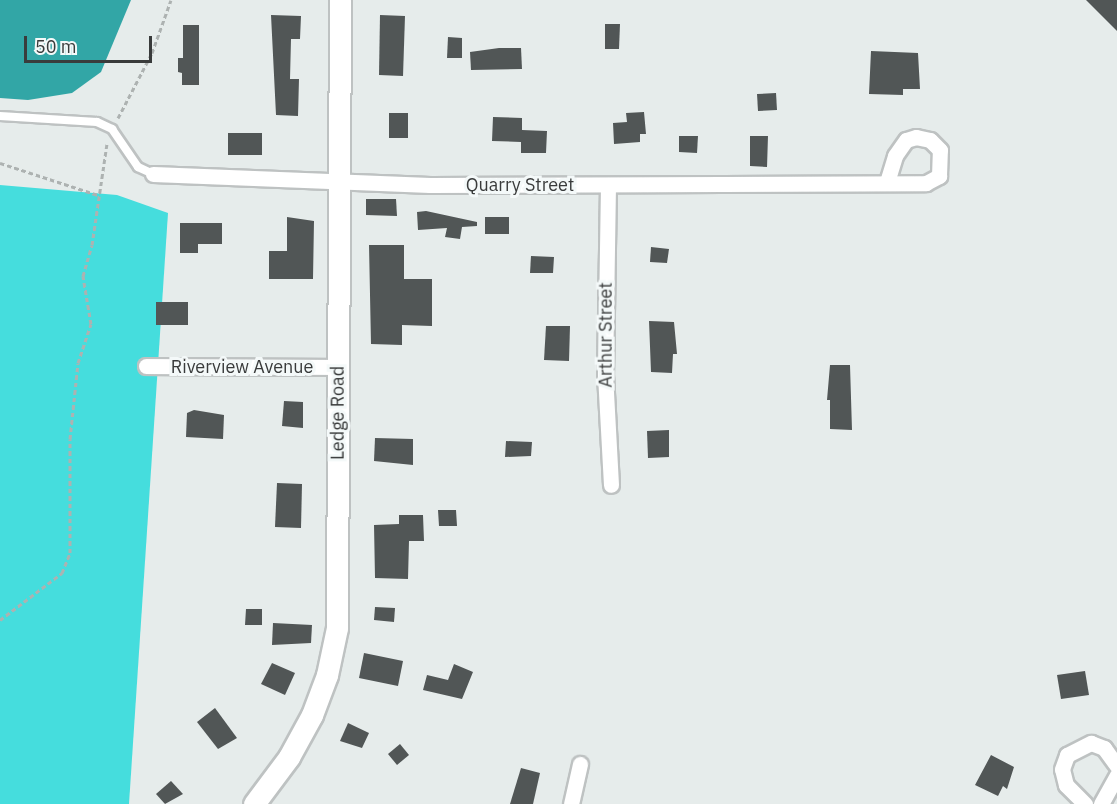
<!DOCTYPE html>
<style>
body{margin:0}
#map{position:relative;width:1117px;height:804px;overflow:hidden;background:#e6eceb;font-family:"IBM Plex Sans",sans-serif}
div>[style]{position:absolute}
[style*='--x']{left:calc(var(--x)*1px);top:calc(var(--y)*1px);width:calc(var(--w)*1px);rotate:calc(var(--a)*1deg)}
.green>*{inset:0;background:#45dddd}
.water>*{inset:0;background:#32a6a6}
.building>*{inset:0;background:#515656}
.path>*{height:3px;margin-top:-1.5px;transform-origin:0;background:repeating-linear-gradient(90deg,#adb2b1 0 4.5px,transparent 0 7.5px)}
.roads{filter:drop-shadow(2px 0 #bec2c2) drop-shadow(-2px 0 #bec2c2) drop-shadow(0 2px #bec2c2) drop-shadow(0 -2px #bec2c2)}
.lane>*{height:8px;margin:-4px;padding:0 4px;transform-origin:4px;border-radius:4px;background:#fff}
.street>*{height:15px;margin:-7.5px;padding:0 7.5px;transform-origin:7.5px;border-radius:7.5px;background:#fff}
.secondary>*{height:21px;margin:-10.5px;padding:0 10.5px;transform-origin:10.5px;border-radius:10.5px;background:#fff}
span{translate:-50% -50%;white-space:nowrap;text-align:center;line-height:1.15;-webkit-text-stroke:6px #f4f9f9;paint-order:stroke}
.street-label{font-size:18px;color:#393b3b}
.scale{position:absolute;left:24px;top:36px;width:128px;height:27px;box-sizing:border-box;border:3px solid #393b3b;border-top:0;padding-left:8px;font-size:18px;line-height:21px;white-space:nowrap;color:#393b3b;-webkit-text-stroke:4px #f4f9f9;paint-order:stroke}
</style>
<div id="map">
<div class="green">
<i style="clip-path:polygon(0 185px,117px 195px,168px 213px,129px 804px,0 804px)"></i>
</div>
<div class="water">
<i style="clip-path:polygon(0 0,131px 0,101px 72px,72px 93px,28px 100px,0 98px)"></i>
</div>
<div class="building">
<i style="clip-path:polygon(1086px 0,1117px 0,1117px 31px)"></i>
<i style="clip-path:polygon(271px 15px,301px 16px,300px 39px,291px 39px,290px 79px,299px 79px,298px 116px,276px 115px)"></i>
<i style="clip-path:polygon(380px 15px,405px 16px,403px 76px,379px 75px)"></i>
<i style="clip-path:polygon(605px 24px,620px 24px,619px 49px,605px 49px)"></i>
<i style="clip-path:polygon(183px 25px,199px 25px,199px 85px,182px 85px,182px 73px,178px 72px,178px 58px,183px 58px)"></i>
<i style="clip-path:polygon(448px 37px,462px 38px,462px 58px,447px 58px)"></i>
<i style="clip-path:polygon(499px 48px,521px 48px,522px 69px,471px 70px,470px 52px)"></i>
<i style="clip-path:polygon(871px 51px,918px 53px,920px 89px,903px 89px,903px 95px,869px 94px)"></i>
<i style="clip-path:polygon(776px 93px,777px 110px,758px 111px,757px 94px)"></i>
<i style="clip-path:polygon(644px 112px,646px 134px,640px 134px,640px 142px,614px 144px,613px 123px,627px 122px,626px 113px)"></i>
<i style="clip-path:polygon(389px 113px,408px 113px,408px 138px,389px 138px)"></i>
<i style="clip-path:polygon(493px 117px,522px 118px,522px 130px,547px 131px,546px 153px,521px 153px,521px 142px,492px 141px)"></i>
<i style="clip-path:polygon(228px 133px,262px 133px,262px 155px,228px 155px)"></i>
<i style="clip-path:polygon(679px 136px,698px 136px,697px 153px,679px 152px)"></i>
<i style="clip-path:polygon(750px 136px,768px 136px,767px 167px,750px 166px)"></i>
<i style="clip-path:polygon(366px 199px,396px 199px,397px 216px,366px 215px)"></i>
<i style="clip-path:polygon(426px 211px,477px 222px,477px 226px,462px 227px,460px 239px,445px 237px,447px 228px,418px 230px,417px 212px)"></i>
<i style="clip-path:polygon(287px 217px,314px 221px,313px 279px,269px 279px,269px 251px,287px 251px)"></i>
<i style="clip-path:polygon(485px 217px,509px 217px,509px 234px,485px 234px)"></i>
<i style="clip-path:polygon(180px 223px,222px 223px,222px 244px,198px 244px,198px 253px,180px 253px)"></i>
<i style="clip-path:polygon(369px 245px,404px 245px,404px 279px,432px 279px,432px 326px,402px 325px,402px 345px,371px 344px)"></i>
<i style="clip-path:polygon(651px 247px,669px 249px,667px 263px,650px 262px)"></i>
<i style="clip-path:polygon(531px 256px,554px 257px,553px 273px,530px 273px)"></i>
<i style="clip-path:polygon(156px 302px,188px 302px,188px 325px,156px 325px)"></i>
<i style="clip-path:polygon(649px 321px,674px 322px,677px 354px,673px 354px,672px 373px,651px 372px)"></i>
<i style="clip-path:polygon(546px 326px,570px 326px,569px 361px,544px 360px)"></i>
<i style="clip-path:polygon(830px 365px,850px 365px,852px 430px,830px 429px,830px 400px,827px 400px)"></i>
<i style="clip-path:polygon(284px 401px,303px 402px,303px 428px,282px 426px)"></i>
<i style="clip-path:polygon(194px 410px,224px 415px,223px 439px,186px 437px,187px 413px)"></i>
<i style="clip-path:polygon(669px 430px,669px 457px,648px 458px,647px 431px)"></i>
<i style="clip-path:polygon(375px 438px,413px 439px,413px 465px,374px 461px)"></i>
<i style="clip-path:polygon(506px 441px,532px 442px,531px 456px,505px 457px)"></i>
<i style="clip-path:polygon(277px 483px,302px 484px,301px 528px,275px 527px)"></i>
<i style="clip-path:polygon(438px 510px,456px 510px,457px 526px,439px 526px)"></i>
<i style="clip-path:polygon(399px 515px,423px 515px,424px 541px,409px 541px,408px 579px,375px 578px,374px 525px,399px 524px)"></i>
<i style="clip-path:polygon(375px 607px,395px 608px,394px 622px,374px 620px)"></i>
<i style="clip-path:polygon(246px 609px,262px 609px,262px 625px,245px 625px)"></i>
<i style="clip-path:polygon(273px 623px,312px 625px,311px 643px,272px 645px)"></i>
<i style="clip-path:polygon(364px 653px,403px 661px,398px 686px,359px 678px)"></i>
<i style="clip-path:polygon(272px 663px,295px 673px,285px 695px,261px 684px)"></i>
<i style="clip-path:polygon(454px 664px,473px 672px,462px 699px,423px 690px,427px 675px,448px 680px)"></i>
<i style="clip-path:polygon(1085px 671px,1089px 695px,1061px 699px,1057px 675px)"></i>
<i style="clip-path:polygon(215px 708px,237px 738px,218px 749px,197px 722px)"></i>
<i style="clip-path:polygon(348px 723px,369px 733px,362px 748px,340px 741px)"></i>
<i style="clip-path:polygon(400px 744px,409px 755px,397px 765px,388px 754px)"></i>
<i style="clip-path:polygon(991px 755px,1014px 767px,1007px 789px,1003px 786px,998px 796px,975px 785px)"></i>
<i style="clip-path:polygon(521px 768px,540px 773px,533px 804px,510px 804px)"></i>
<i style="clip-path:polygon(171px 781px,183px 794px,165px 804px,156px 794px)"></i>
</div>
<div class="path">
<i style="--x:118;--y:118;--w:73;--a:-62.4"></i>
<i style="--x:152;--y:53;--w:56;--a:-70.3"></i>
<i style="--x:0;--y:163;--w:103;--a:18.1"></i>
<i style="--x:0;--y:620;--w:78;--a:-37.2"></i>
<i style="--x:62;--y:573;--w:22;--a:-68"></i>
<i style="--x:70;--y:553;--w:114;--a:-90"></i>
<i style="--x:70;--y:439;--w:76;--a:-84"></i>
<i style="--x:78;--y:363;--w:41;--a:-71.6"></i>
<i style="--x:91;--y:324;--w:49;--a:-99.5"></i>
<i style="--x:83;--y:276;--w:32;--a:-74"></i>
<i style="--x:92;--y:245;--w:102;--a:-81.6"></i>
</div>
<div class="roads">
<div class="lane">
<i style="--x:0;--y:116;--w:97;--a:3.5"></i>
<i style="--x:97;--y:122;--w:17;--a:25"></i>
<i style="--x:112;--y:129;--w:46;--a:55.6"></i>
<i style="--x:138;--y:167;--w:17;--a:25"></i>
</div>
<div class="street">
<i style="--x:153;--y:174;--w:277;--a:2.3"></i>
<i style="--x:430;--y:185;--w:496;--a:-0.2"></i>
<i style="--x:926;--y:183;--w:15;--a:-28"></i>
<i style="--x:939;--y:176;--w:26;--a:-88"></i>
<i style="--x:940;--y:150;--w:14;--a:-135"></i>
<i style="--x:930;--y:140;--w:14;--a:-168"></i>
<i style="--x:916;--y:137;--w:10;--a:163"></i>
<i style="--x:906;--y:140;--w:19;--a:125"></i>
<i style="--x:895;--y:156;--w:28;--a:107"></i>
<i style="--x:608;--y:185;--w:189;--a:90.9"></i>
<i style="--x:605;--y:374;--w:111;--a:86.9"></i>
<i style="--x:146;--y:366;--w:192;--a:0.3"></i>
<i style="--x:571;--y:804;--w:41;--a:-77.3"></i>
<i style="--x:1085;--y:804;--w:27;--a:-135"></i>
<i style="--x:1066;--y:785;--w:16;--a:-104"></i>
<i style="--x:1062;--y:769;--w:15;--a:-70"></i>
<i style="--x:1067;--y:755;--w:27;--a:-27"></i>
<i style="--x:1091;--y:743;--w:14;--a:21"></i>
<i style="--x:1104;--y:748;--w:22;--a:54"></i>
<i style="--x:1101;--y:804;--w:33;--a:-61"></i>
</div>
<div class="secondary">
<i style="--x:254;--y:804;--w:59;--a:-53.3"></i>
<i style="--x:289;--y:757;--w:48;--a:-61.3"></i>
<i style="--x:312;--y:715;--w:43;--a:-69.4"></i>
<i style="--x:327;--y:675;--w:48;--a:-78"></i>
<i style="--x:337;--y:628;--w:628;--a:-89.73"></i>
</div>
</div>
<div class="street-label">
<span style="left:520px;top:185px">Quarry Street</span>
<span style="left:606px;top:335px;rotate:-90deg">Arthur Street</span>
<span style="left:242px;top:367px">Riverview Avenue</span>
<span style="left:338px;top:413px;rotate:-90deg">Ledge Road</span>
</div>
<div class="scale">50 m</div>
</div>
